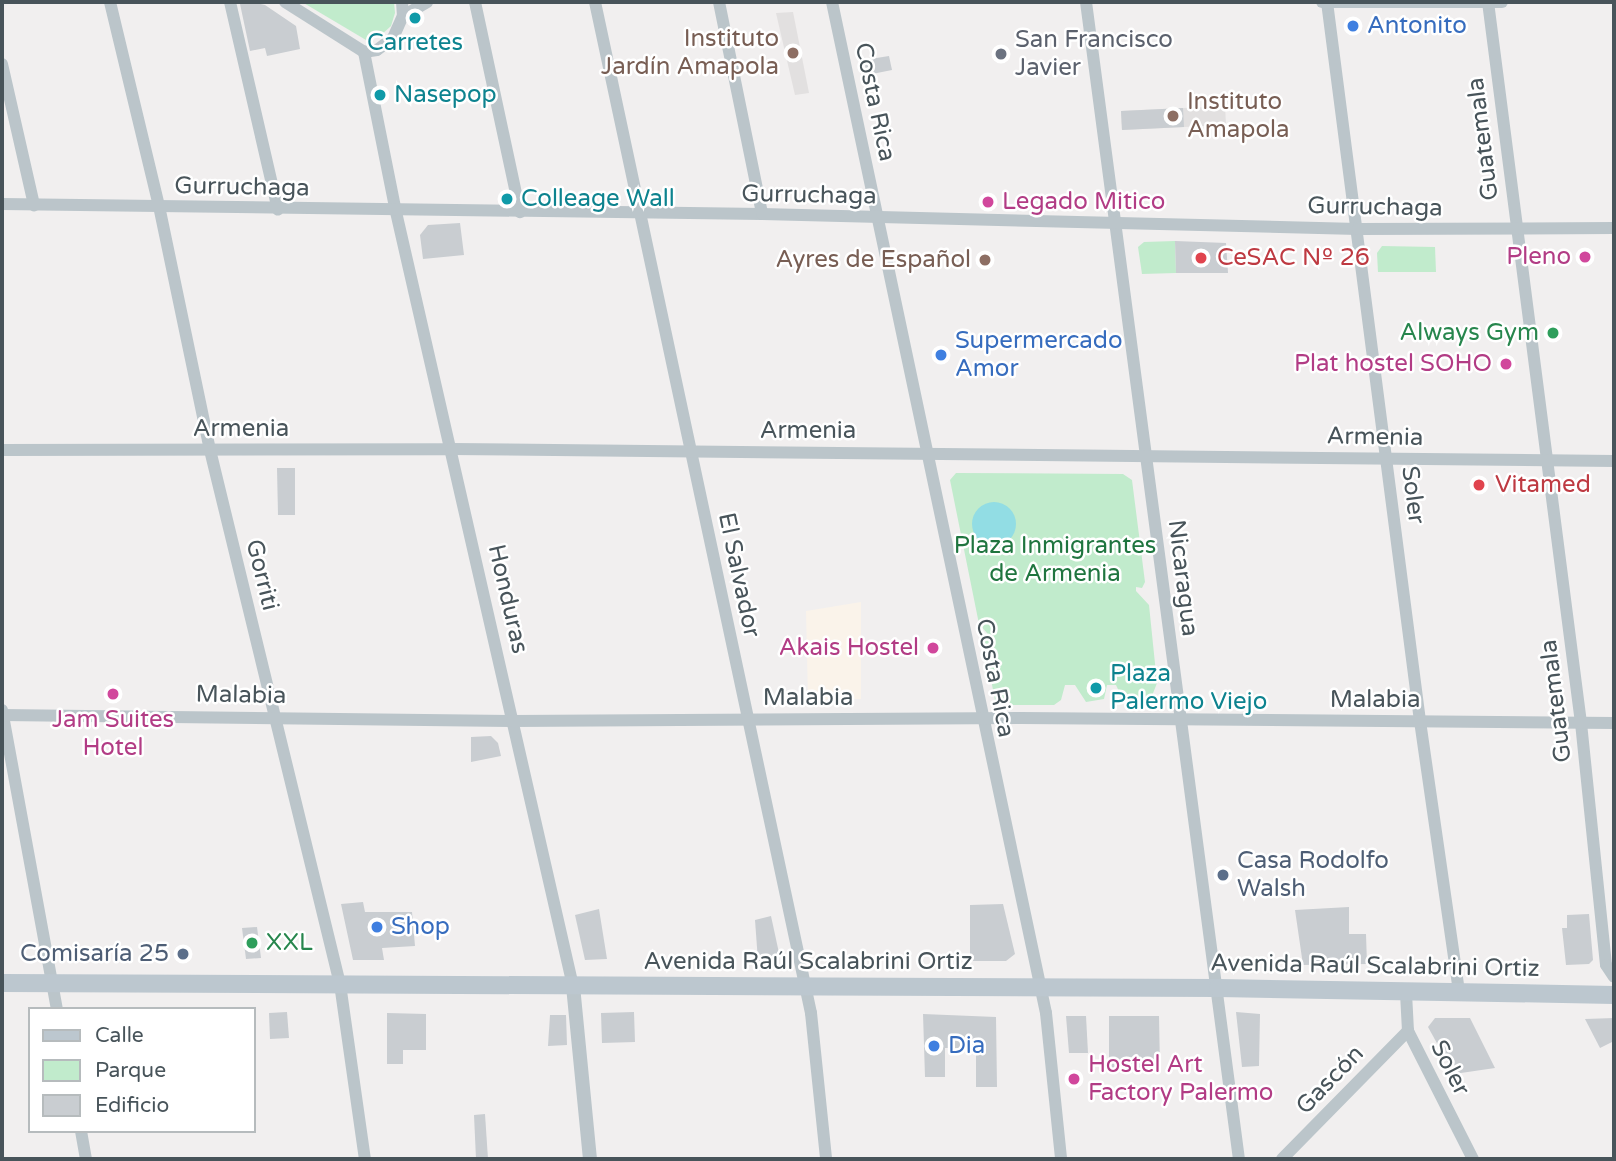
<!DOCTYPE html>
<meta charset="utf-8">
<style>
body{margin:0}
#map{position:relative;width:1616px;height:1161px;overflow:hidden;background:#f1efef;font-family:"Varela Round",sans-serif}
div>[style]{position:absolute}
[style*='--x']{left:calc(var(--x)*1px);top:calc(var(--y)*1px);width:calc(var(--w)*1px);rotate:calc(var(--a)*1deg)}
.commercial>*{inset:0;background:#faf3ea}
.education>*{inset:0;background:#e2e0e0}
.green>*{inset:0;background:#c1ebcc}
.water>*{inset:0;background:#92dde4}
.round{border-radius:50%}
.building>*{inset:0;background:#c9cdd1}
.minor>*{height:12px;margin:-6px;padding:0 6px;transform-origin:6px;border-radius:6px;background:#bbc5ca}
.tertiary>*{height:14px;margin:-7px;padding:0 7px;transform-origin:7px;border-radius:7px;background:#bbc5ca}
.secondary>*{height:18px;margin:-9px;padding:0 9px;transform-origin:9px;border-radius:9px;background:#bcc7cf}
.dots>*{width:19px;height:19px;translate:-50% -50%;box-sizing:border-box;border:4px solid #fff;border-radius:50%}
span{translate:-50% -50%;white-space:nowrap;text-align:center;line-height:1.15;-webkit-text-stroke:5px #fff;paint-order:stroke}
.shop-label{font-size:24px;color:#366cbe}
.left{translate:0 -50%;text-align:left}
.education-label{font-size:24px;color:#785e54}
.right{translate:-100% -50%;text-align:right}
.worship-label{font-size:24px;color:#5b616d}
.culture-label{font-size:24px;color:#0d838f}
.street-label{font-size:24px;color:#48545a}
.hotel-label{font-size:24px;color:#b23c85}
.health-label{font-size:24px;color:#be3a42}
.leisure-label{font-size:24px;color:#27864d}
.park-label{font-size:24px;color:#1f753f}
.service-label{font-size:24px;color:#4e5e75}
.frame{position:absolute;inset:0;border:4px solid #48545a;pointer-events:none}
.legend{position:absolute;left:28px;top:1007px;width:228px;height:126px;box-sizing:border-box;background:#fff;border:2px solid #b6bbbd;margin:0;padding:9px 12px;list-style:none;font-size:21px;color:#48545a}
.legend li{display:flex;align-items:center;gap:14px;height:35px}
.legend b{width:35px;border:2px solid #b6bbbd}
</style>
<div id="map">
<div class="commercial">
<i style="clip-path:polygon(861px 602px,861px 699px,808px 699px,806px 611px)"></i>
</div>
<div class="education">
<i style="clip-path:polygon(793px 12px,809px 93px,795px 95px,776px 13px)"></i>
<i style="clip-path:polygon(1225px 106px,1226px 125px,1122px 130px,1121px 111px)"></i>
</div>
<div class="green">
<i style="clip-path:polygon(302px 2px,394px 2px,395px 13px,391px 26px,380px 36px,366px 40px)"></i>
<i style="clip-path:polygon(1175px 241px,1176px 273px,1142px 274px,1138px 247px,1144px 242px)"></i>
<i style="clip-path:polygon(1382px 246px,1435px 247px,1436px 272px,1378px 272px,1377px 253px)"></i>
<i style="clip-path:polygon(956px 473px,1123px 474px,1132px 480px,1145px 582px,1142px 588px,1136px 587px,1136px 591px,1149px 605px,1157px 683px,1150px 701px,1142px 706px,1125px 704px,1116px 685px,1107px 685px,1104px 699px,1086px 702px,1075px 685px,1065px 685px,1061px 700px,1054px 705px,999px 705px,995px 700px,984px 644px,987px 633px,979px 624px,950px 480px)"></i>
</div>
<div class="water">
<i class="round" style="left:972px;top:502px;width:44px;height:44px"></i>
</div>
<div class="building">
<i style="clip-path:polygon(252px 2px,265px 5px,296px 26px,300px 49px,267px 56px,265px 48px,250px 51px,240px 4px)"></i>
<i style="clip-path:polygon(889px 56px,892px 70px,867px 75px,864px 60px)"></i>
<i style="clip-path:polygon(1183px 108px,1184px 127px,1122px 130px,1121px 111px)"></i>
<i style="clip-path:polygon(460px 223px,464px 255px,423px 259px,420px 235px,428px 225px)"></i>
<i style="clip-path:polygon(1175px 241px,1226px 243px,1228px 273px,1176px 273px)"></i>
<i style="clip-path:polygon(277px 468px,295px 468px,295px 515px,278px 515px)"></i>
<i style="clip-path:polygon(491px 736px,498px 743px,501px 756px,471px 762px,471px 737px)"></i>
<i style="clip-path:polygon(363px 902px,365px 912px,412px 912px,415px 946px,382px 948px,384px 960px,353px 960px,341px 904px)"></i>
<i style="clip-path:polygon(1003px 904px,1015px 954px,1006px 961px,970px 961px,970px 905px)"></i>
<i style="clip-path:polygon(1349px 907px,1349px 934px,1366px 934px,1367px 964px,1303px 965px,1295px 910px)"></i>
<i style="clip-path:polygon(599px 909px,607px 959px,585px 960px,575px 915px)"></i>
<i style="clip-path:polygon(1589px 914px,1593px 960px,1589px 964px,1566px 965px,1562px 928px,1567px 928px,1567px 915px)"></i>
<i style="clip-path:polygon(771px 916px,779px 953px,772px 960px,758px 961px,755px 920px)"></i>
<i style="clip-path:polygon(257px 927px,261px 958px,246px 959px,242px 928px)"></i>
<i style="clip-path:polygon(287px 1012px,289px 1038px,270px 1039px,269px 1013px)"></i>
<i style="clip-path:polygon(634px 1012px,635px 1042px,602px 1043px,601px 1013px)"></i>
<i style="clip-path:polygon(1236px 1012px,1260px 1014px,1259px 1066px,1242px 1067px)"></i>
<i style="clip-path:polygon(387px 1013px,426px 1014px,426px 1050px,403px 1050px,403px 1064px,387px 1064px)"></i>
<i style="clip-path:polygon(923px 1014px,996px 1017px,997px 1087px,976px 1087px,976px 1048px,945px 1048px,945px 1077px,925px 1077px)"></i>
<i style="clip-path:polygon(550px 1015px,566px 1015px,567px 1045px,548px 1046px)"></i>
<i style="clip-path:polygon(1066px 1016px,1086px 1016px,1088px 1053px,1069px 1053px)"></i>
<i style="clip-path:polygon(1109px 1016px,1159px 1016px,1160px 1068px,1109px 1069px)"></i>
<i style="clip-path:polygon(1435px 1018px,1470px 1018px,1495px 1068px,1454px 1074px,1428px 1027px)"></i>
<i style="clip-path:polygon(1614px 1018px,1614px 1041px,1600px 1048px,1585px 1019px)"></i>
<i style="clip-path:polygon(485px 1114px,488px 1159px,476px 1159px,474px 1115px)"></i>
</div>
<div class="minor">
<i style="--x:110;--y:2;--w:210;--a:76.5"></i>
<i style="--x:159;--y:206;--w:249;--a:78.2"></i>
<i style="--x:210;--y:450;--w:550;--a:76.32"></i>
<i style="--x:340;--y:984;--w:177;--a:81.9"></i>
<i style="--x:230;--y:2;--w:213;--a:77"></i>
<i style="--x:285;--y:2;--w:93;--a:32.3"></i>
<i style="--x:364;--y:52;--w:13;--a:-9"></i>
<i style="--x:377;--y:50;--w:20;--a:-37"></i>
<i style="--x:393;--y:38;--w:24;--a:-66"></i>
<i style="--x:403;--y:16;--w:14;--a:-94"></i>
<i style="--x:475;--y:2;--w:215;--a:77.9"></i>
<i style="--x:595;--y:2;--w:1034;--a:77.94"></i>
<i style="--x:811;--y:1013;--w:147;--a:84.1"></i>
<i style="--x:719;--y:2;--w:216;--a:78.5"></i>
<i style="--x:832;--y:2;--w:1033;--a:78.05"></i>
<i style="--x:1046;--y:1013;--w:147;--a:84.1"></i>
<i style="--x:1086;--y:2;--w:1167;--a:82.47"></i>
<i style="--x:1322;--y:2;--w:180;--a:0"></i>
<i style="--x:1327;--y:2;--w:725;--a:82.63"></i>
<i style="--x:1420;--y:721;--w:274;--a:81.8"></i>
<i style="--x:1488;--y:2;--w:727;--a:82.65"></i>
<i style="--x:1581;--y:723;--w:243;--a:84.1"></i>
<i style="--x:1606;--y:965;--w:14;--a:56"></i>
<i style="--x:403;--y:16;--w:28;--a:-30"></i>
<i style="--x:364;--y:52;--w:163;--a:78.7"></i>
<i style="--x:396;--y:212;--w:794;--a:77.12"></i>
<i style="--x:2;--y:64;--w:145;--a:77.2"></i>
<i style="--x:2;--y:204;--w:760;--a:0.75"></i>
<i style="--x:762;--y:214;--w:596;--a:1.44"></i>
<i style="--x:1358;--y:229;--w:256;--a:-0.2"></i>
<i style="--x:2;--y:450;--w:449;--a:-0.1"></i>
<i style="--x:451;--y:449;--w:1163;--a:0.59"></i>
<i style="--x:2;--y:710;--w:304;--a:79.6"></i>
<i style="--x:2;--y:715;--w:510;--a:0.67"></i>
<i style="--x:512;--y:721;--w:509;--a:-0.34"></i>
<i style="--x:1021;--y:718;--w:593;--a:0.48"></i>
<i style="--x:1406;--y:993;--w:38;--a:87"></i>
<i style="--x:1408;--y:1031;--w:144;--a:63.1"></i>
<i style="--x:81;--y:1131;--w:28;--a:80"></i>
<i style="--x:1282;--y:1159;--w:180;--a:-45.5"></i>
</div>
<div class="tertiary">
<i style="--x:573;--y:986;--w:174;--a:84.4"></i>
</div>
<div class="secondary">
<i style="--x:2;--y:983;--w:1216;--a:0.24"></i>
<i style="--x:1218;--y:988;--w:396;--a:1"></i>
</div>
<div class="dots">
<i style="left:415px;top:18px;background:#0f9aa8"></i>
<i style="left:1353px;top:26px;background:#3f7fe0"></i>
<i style="left:793px;top:53px;background:#8d6e63"></i>
<i style="left:1001px;top:54px;background:#6b7280"></i>
<i style="left:380px;top:95px;background:#0f9aa8"></i>
<i style="left:1173px;top:116px;background:#8d6e63"></i>
<i style="left:507px;top:199px;background:#0f9aa8"></i>
<i style="left:988px;top:202px;background:#d1479c"></i>
<i style="left:1585px;top:257px;background:#d1479c"></i>
<i style="left:1201px;top:258px;background:#e0444e"></i>
<i style="left:985px;top:260px;background:#8d6e63"></i>
<i style="left:1553px;top:333px;background:#2e9e5b"></i>
<i style="left:941px;top:355px;background:#3f7fe0"></i>
<i style="left:1506px;top:364px;background:#d1479c"></i>
<i style="left:1479px;top:485px;background:#e0444e"></i>
<i style="left:933px;top:648px;background:#d1479c"></i>
<i style="left:1096px;top:688px;background:#0f9aa8"></i>
<i style="left:113px;top:694px;background:#d1479c"></i>
<i style="left:1223px;top:875px;background:#5c6f8a"></i>
<i style="left:377px;top:927px;background:#3f7fe0"></i>
<i style="left:252px;top:943px;background:#2e9e5b"></i>
<i style="left:183px;top:954px;background:#5c6f8a"></i>
<i style="left:934px;top:1046px;background:#3f7fe0"></i>
<i style="left:1074px;top:1079px;background:#d1479c"></i>
</div>
<div class="shop-label">
<span class="left" style="left:1367px;top:26px">Antonito</span>
<span class="left" style="left:955px;top:355px">Supermercado<br>Amor</span>
<span class="left" style="left:391px;top:927px">Shop</span>
<span class="left" style="left:948px;top:1046px">Dia</span>
</div>
<div class="education-label">
<span class="right" style="left:779px;top:53px">Instituto<br>Jardín Amapola</span>
<span class="left" style="left:1187px;top:116px">Instituto<br>Amapola</span>
<span class="right" style="left:971px;top:260px">Ayres de Español</span>
</div>
<div class="worship-label">
<span class="left" style="left:1015px;top:54px">San Francisco<br>Javier</span>
</div>
<div class="culture-label">
<span style="left:415px;top:43px">Carretes</span>
<span class="left" style="left:394px;top:95px">Nasepop</span>
<span class="left" style="left:521px;top:199px">Colleage Wall</span>
<span class="left" style="left:1110px;top:688px">Plaza<br>Palermo Viejo</span>
</div>
<div class="street-label">
<span style="left:875px;top:102px;rotate:78deg">Costa Rica</span>
<span style="left:1483px;top:139px;rotate:-97deg">Guatemala</span>
<span style="left:242px;top:187px;rotate:1deg">Gurruchaga</span>
<span style="left:809px;top:195px;rotate:1deg">Gurruchaga</span>
<span style="left:1375px;top:207px;rotate:1deg">Gurruchaga</span>
<span style="left:241px;top:429px">Armenia</span>
<span style="left:808px;top:431px">Armenia</span>
<span style="left:1375px;top:437px;rotate:1deg">Armenia</span>
<span style="left:1413px;top:495px;rotate:83deg">Soler</span>
<span style="left:262px;top:575px;rotate:76deg">Gorriti</span>
<span style="left:739px;top:575px;rotate:78deg">El Salvador</span>
<span style="left:1183px;top:578px;rotate:83deg">Nicaragua</span>
<span style="left:508px;top:599px;rotate:77deg">Honduras</span>
<span style="left:995px;top:678px;rotate:79deg">Costa Rica</span>
<span style="left:241px;top:695px;rotate:1deg">Malabia</span>
<span style="left:808px;top:698px">Malabia</span>
<span style="left:1375px;top:700px">Malabia</span>
<span style="left:1556px;top:701px;rotate:-97deg">Guatemala</span>
<span style="left:808px;top:962px">Avenida Raúl Scalabrini Ortiz</span>
<span style="left:1375px;top:966px;rotate:1deg">Avenida Raúl Scalabrini Ortiz</span>
<span style="left:1450px;top:1068px;rotate:63deg">Soler</span>
<span style="left:1330px;top:1080px;rotate:-46deg">Gascón</span>
</div>
<div class="hotel-label">
<span class="left" style="left:1002px;top:202px">Legado Mitico</span>
<span class="right" style="left:1571px;top:257px">Pleno</span>
<span class="right" style="left:1492px;top:364px">Plat hostel SOHO</span>
<span class="right" style="left:919px;top:648px">Akais Hostel</span>
<span style="left:113px;top:734px">Jam Suites<br>Hotel</span>
<span class="left" style="left:1088px;top:1079px">Hostel Art<br>Factory Palermo</span>
</div>
<div class="health-label">
<span class="left" style="left:1217px;top:258px">CeSAC Nº 26</span>
<span class="left" style="left:1495px;top:485px">Vitamed</span>
</div>
<div class="leisure-label">
<span class="right" style="left:1539px;top:333px">Always Gym</span>
<span class="left" style="left:266px;top:943px">XXL</span>
</div>
<div class="park-label">
<span style="left:1055px;top:560px">Plaza Inmigrantes<br>de Armenia</span>
</div>
<div class="service-label">
<span class="left" style="left:1237px;top:875px">Casa Rodolfo<br>Walsh</span>
<span class="right" style="left:169px;top:954px">Comisaría 25</span>
</div>
<div class="frame"></div>
<ul class="legend">
<li><b style="height:9px;background:#bcc7cf"></b>Calle</li>
<li><b style="height:19px;background:#c1ebcc"></b>Parque</li>
<li><b style="height:19px;background:#c9cdd1"></b>Edificio</li>
</ul>
</div>
